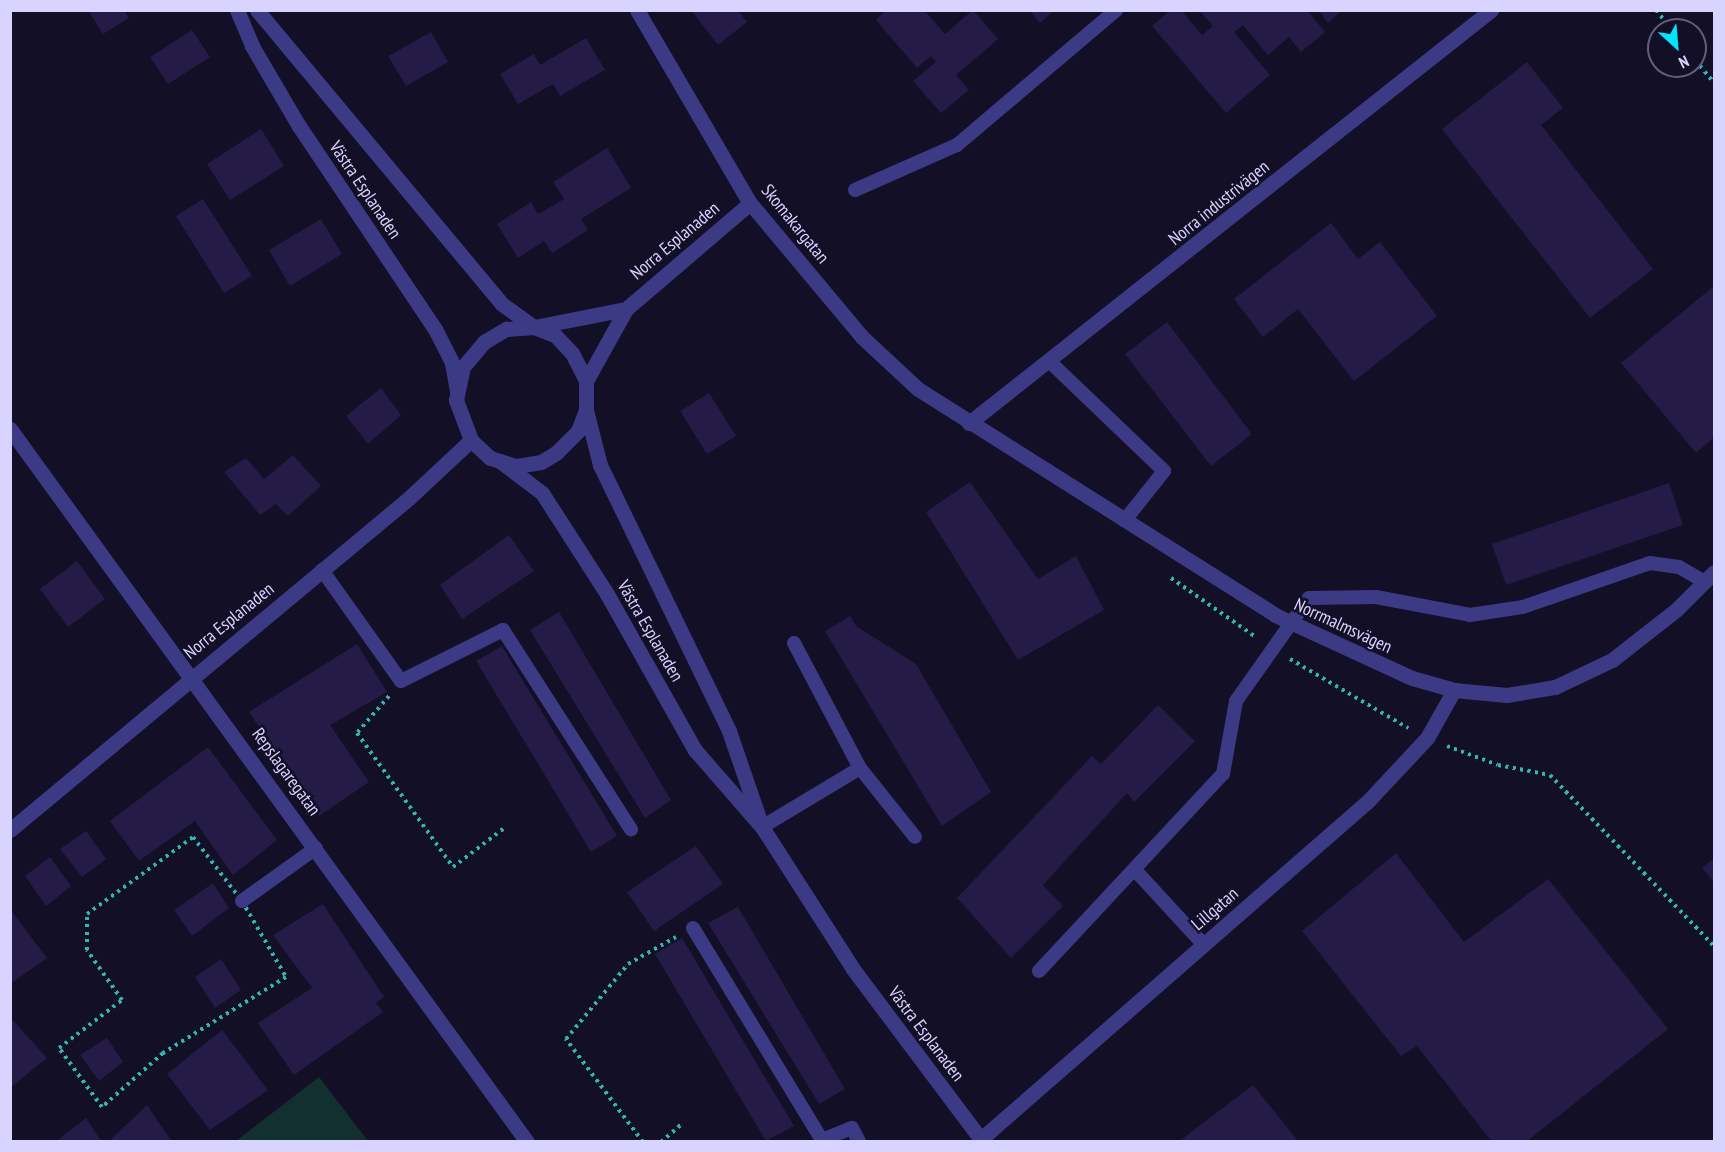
<!DOCTYPE html>
<meta charset="utf-8">
<style>
body{margin:0}
#map{position:relative;width:1725px;height:1152px;overflow:hidden;background:#130f26;font-family:"PT Sans Narrow",sans-serif}
div>[style]{position:absolute}
[style*='--x']{left:calc(var(--x)*1px);top:calc(var(--y)*1px);width:calc(var(--w)*1px);rotate:calc(var(--a)*1deg)}
.green>*{inset:0;background:#12302f}
.building>*{inset:0;background:#241b47}
.path>*{height:4px;margin-top:-2px;transform-origin:0;background:repeating-linear-gradient(90deg,#2fb8b0 0 3px,transparent 0 7.5px)}
.service>*{height:14px;margin:-7px;padding:0 7px;transform-origin:7px;border-radius:7px;background:#3d3a85}
.minor>*{height:15px;margin:-7.5px;padding:0 7.5px;transform-origin:7.5px;border-radius:7.5px;background:#3d3a85}
.tertiary>*{height:15px;margin:-7.5px;padding:0 7.5px;transform-origin:7.5px;border-radius:7.5px;background:#3d3a85}
span{translate:-50% -50%;white-space:nowrap;text-align:center;line-height:1.15;-webkit-text-stroke:5px #130f26;paint-order:stroke}
.street-label{font-size:18px;color:#d9d4ff}
.frame{position:absolute;inset:0;border:12px solid #d9d4ff;pointer-events:none}
.north{position:absolute;left:1647px;top:18px;width:60px;height:60px;box-sizing:border-box;background:#130f26;border:2px solid #625e7d;border-radius:50%;rotate:154deg;font-size:16px;font-weight:700;line-height:24px;text-align:center;color:#d9d4ff}
.north::after{content:'';display:block;margin:auto;width:21px;height:27px;background:#00e5ff;clip-path:polygon(50% 0,100% 100%,50% 72%,0 100%)}
</style>
<div id="map">
<div class="green">
<i style="clip-path:polygon(319px 1077px,368px 1141px,236px 1141px)"></i>
</div>
<div class="building">
<i style="clip-path:polygon(88px 10px,124px 10px,129px 18px,103px 34px)"></i>
<i style="clip-path:polygon(691px 10px,738px 10px,747px 22px,718px 45px)"></i>
<i style="clip-path:polygon(886px 10px,924px 10px,945px 34px,973px 10px,998px 39px,956px 75px,969px 90px,941px 113px,913px 81px,936px 62px,931px 56px,917px 68px,876px 20px)"></i>
<i style="clip-path:polygon(1029px 10px,1055px 10px,1040px 23px)"></i>
<i style="clip-path:polygon(1170px 10px,1181px 10px,1202px 35px,1213px 26px,1199px 10px,1307px 10px,1325px 32px,1301px 52px,1289px 37px,1268px 55px,1243px 25px,1234px 32px,1270px 75px,1226px 113px,1152px 26px)"></i>
<i style="clip-path:polygon(1318px 10px,1342px 10px,1328px 23px)"></i>
<i style="clip-path:polygon(192px 30px,210px 57px,168px 84px,150px 57px)"></i>
<i style="clip-path:polygon(431px 32px,448px 62px,406px 86px,388px 56px)"></i>
<i style="clip-path:polygon(586px 38px,605px 70px,560px 96px,553px 84px,518px 104px,500px 74px,534px 54px,540px 65px)"></i>
<i style="clip-path:polygon(1527px 62px,1563px 108px,1541px 125px,1653px 269px,1590px 318px,1442px 129px)"></i>
<i style="clip-path:polygon(261px 129px,284px 166px,230px 200px,207px 164px)"></i>
<i style="clip-path:polygon(607px 148px,631px 188px,581px 219px,588px 230px,552px 253px,544px 241px,518px 258px,497px 224px,531px 202px,538px 214px,564px 199px,553px 182px)"></i>
<i style="clip-path:polygon(203px 199px,252px 276px,224px 293px,176px 216px)"></i>
<i style="clip-path:polygon(321px 219px,342px 254px,290px 286px,269px 250px)"></i>
<i style="clip-path:polygon(1331px 223px,1358px 259px,1380px 242px,1437px 316px,1354px 381px,1298px 309px,1263px 337px,1234px 299px)"></i>
<i style="clip-path:polygon(1714px 286px,1714px 437px,1696px 453px,1621px 363px)"></i>
<i style="clip-path:polygon(1167px 322px,1252px 434px,1211px 466px,1125px 354px)"></i>
<i style="clip-path:polygon(381px 388px,401px 415px,368px 444px,346px 416px)"></i>
<i style="clip-path:polygon(709px 393px,736px 436px,707px 454px,680px 411px)"></i>
<i style="clip-path:polygon(293px 455px,321px 486px,288px 516px,276px 504px,260px 515px,224px 472px,246px 458px,264px 479px)"></i>
<i style="clip-path:polygon(970px 482px,1038px 579px,1076px 556px,1104px 610px,1018px 660px,926px 512px)"></i>
<i style="clip-path:polygon(1669px 483px,1683px 525px,1506px 585px,1492px 544px)"></i>
<i style="clip-path:polygon(509px 535px,534px 571px,462px 619px,440px 585px)"></i>
<i style="clip-path:polygon(77px 561px,105px 599px,68px 627px,40px 589px)"></i>
<i style="clip-path:polygon(559px 612px,671px 800px,645px 818px,530px 630px)"></i>
<i style="clip-path:polygon(850px 616px,856px 626px,916px 664px,991px 792px,942px 826px,825px 631px)"></i>
<i style="clip-path:polygon(357px 644px,387px 692px,330px 725px,369px 782px,319px 816px,249px 712px)"></i>
<i style="clip-path:polygon(502px 646px,617px 836px,591px 852px,476px 661px)"></i>
<i style="clip-path:polygon(1158px 705px,1195px 741px,1134px 802px,1127px 793px,1043px 885px,1063px 906px,1011px 958px,957px 898px,1092px 756px,1101px 764px)"></i>
<i style="clip-path:polygon(208px 747px,277px 840px,233px 875px,195px 821px,139px 861px,110px 821px)"></i>
<i style="clip-path:polygon(86px 831px,106px 859px,82px 877px,60px 849px)"></i>
<i style="clip-path:polygon(696px 846px,723px 884px,654px 931px,627px 892px)"></i>
<i style="clip-path:polygon(1396px 853px,1464px 942px,1548px 879px,1668px 1029px,1526px 1142px,1492px 1142px,1417px 1046px,1401px 1056px,1302px 931px)"></i>
<i style="clip-path:polygon(50px 857px,71px 886px,46px 906px,25px 876px)"></i>
<i style="clip-path:polygon(1714px 858px,1714px 882px,1702px 868px)"></i>
<i style="clip-path:polygon(213px 883px,229px 908px,192px 936px,174px 910px)"></i>
<i style="clip-path:polygon(323px 904px,384px 997px,376px 1003px,383px 1012px,294px 1075px,258px 1023px,312px 988px,273px 935px)"></i>
<i style="clip-path:polygon(738px 907px,845px 1089px,819px 1104px,708px 923px)"></i>
<i style="clip-path:polygon(10px 909px,47px 958px,10px 984px)"></i>
<i style="clip-path:polygon(682px 938px,794px 1126px,766px 1141px,655px 954px)"></i>
<i style="clip-path:polygon(221px 959px,241px 990px,215px 1008px,195px 977px)"></i>
<i style="clip-path:polygon(10px 1017px,47px 1058px,10px 1088px)"></i>
<i style="clip-path:polygon(222px 1030px,268px 1090px,210px 1130px,167px 1074px)"></i>
<i style="clip-path:polygon(107px 1038px,123px 1062px,99px 1081px,80px 1055px)"></i>
<i style="clip-path:polygon(1253px 1085px,1299px 1142px,1178px 1142px)"></i>
<i style="clip-path:polygon(147px 1105px,172px 1142px,108px 1142px)"></i>
<i style="clip-path:polygon(86px 1118px,102px 1142px,55px 1142px)"></i>
</div>
<div class="path">
<i style="--x:1656;--y:10;--w:26;--a:51"></i>
<i style="--x:1695;--y:60;--w:30;--a:50"></i>
<i style="--x:1171;--y:578;--w:103;--a:34.8"></i>
<i style="--x:1290;--y:659;--w:137;--a:30.3"></i>
<i style="--x:389;--y:696;--w:49;--a:130.9"></i>
<i style="--x:357;--y:733;--w:165;--a:54.4"></i>
<i style="--x:453;--y:867;--w:63;--a:-37.2"></i>
<i style="--x:1447;--y:746;--w:54;--a:20.4"></i>
<i style="--x:1498;--y:765;--w:53;--a:10.9"></i>
<i style="--x:1550;--y:775;--w:237;--a:46.2"></i>
<i style="--x:193;--y:837;--w:81;--a:52.6"></i>
<i style="--x:242;--y:901;--w:88;--a:59.9"></i>
<i style="--x:286;--y:977;--w:145;--a:148.3"></i>
<i style="--x:163;--y:1053;--w:81;--a:138.5"></i>
<i style="--x:102;--y:1107;--w:73;--a:-126.1"></i>
<i style="--x:59;--y:1048;--w:79;--a:-37.3"></i>
<i style="--x:122;--y:1000;--w:61;--a:-125"></i>
<i style="--x:87;--y:950;--w:36;--a:-90"></i>
<i style="--x:87;--y:914;--w:131;--a:-36"></i>
<i style="--x:643;--y:1142;--w:129;--a:-126.8"></i>
<i style="--x:566;--y:1039;--w:97;--a:-50.4"></i>
<i style="--x:628;--y:964;--w:55;--a:-29.4"></i>
<i style="--x:661;--y:1142;--w:28;--a:-41"></i>
</div>
<div class="service">
<i style="--x:855;--y:190;--w:111;--a:-23.8"></i>
<i style="--x:957;--y:145;--w:209;--a:-40.3"></i>
<i style="--x:1049;--y:361;--w:159;--a:43.7"></i>
<i style="--x:1164;--y:471;--w:63;--a:128.5"></i>
<i style="--x:322;--y:570;--w:136;--a:54.6"></i>
<i style="--x:401;--y:681;--w:114;--a:-26.6"></i>
<i style="--x:503;--y:630;--w:237;--a:57.3"></i>
<i style="--x:794;--y:643;--w:141;--a:62.2"></i>
<i style="--x:762;--y:827;--w:114;--a:-31"></i>
<i style="--x:860;--y:768;--w:88;--a:51.4"></i>
<i style="--x:1135;--y:870;--w:102;--a:47.4"></i>
<i style="--x:242;--y:901;--w:91;--a:-35.6"></i>
<i style="--x:693;--y:928;--w:248;--a:58.7"></i>
<i style="--x:822;--y:1140;--w:32;--a:-22"></i>
<i style="--x:852;--y:1128;--w:16;--a:63"></i>
<i style="--x:1039;--y:971;--w:270;--a:-47"></i>
<i style="--x:1223;--y:774;--w:74;--a:-79.9"></i>
<i style="--x:1236;--y:701;--w:126;--a:-54.7"></i>
<i style="--x:1309;--y:598;--w:67;--a:-0.9"></i>
<i style="--x:1376;--y:597;--w:96;--a:10.8"></i>
<i style="--x:1470;--y:615;--w:54;--a:-8.6"></i>
<i style="--x:1523;--y:607;--w:134;--a:-19.1"></i>
<i style="--x:1650;--y:563;--w:29;--a:8"></i>
<i style="--x:1679;--y:567;--w:30;--a:30"></i>
</div>
<div class="minor">
<i style="--x:637;--y:10;--w:224;--a:59.7"></i>
<i style="--x:750;--y:203;--w:175;--a:50.1"></i>
<i style="--x:862;--y:337;--w:76;--a:42.9"></i>
<i style="--x:918;--y:389;--w:423;--a:32.3"></i>
<i style="--x:1275;--y:615;--w:151;--a:24.7"></i>
<i style="--x:1412;--y:678;--w:44;--a:15.9"></i>
<i style="--x:1454;--y:690;--w:53;--a:5.4"></i>
<i style="--x:1507;--y:695;--w:49;--a:-9.5"></i>
<i style="--x:1555;--y:687;--w:63;--a:-25.3"></i>
<i style="--x:1612;--y:660;--w:83;--a:-38.1"></i>
<i style="--x:1677;--y:609;--w:52;--a:-45"></i>
<i style="--x:534;--y:327;--w:94;--a:-11.1"></i>
<i style="--x:586;--y:381;--w:82;--a:-60.9"></i>
<i style="--x:626;--y:309;--w:163;--a:-40.5"></i>
<i style="--x:969;--y:423;--w:666;--a:-38.35"></i>
<i style="--x:10;--y:429;--w:881;--a:54.05"></i>
<i style="--x:10;--y:830;--w:519;--a:-39.76"></i>
<i style="--x:409;--y:498;--w:85;--a:-43.1"></i>
<i style="--x:981;--y:1139;--w:514;--a:-41.13"></i>
<i style="--x:1368;--y:801;--w:86;--a:-46.9"></i>
<i style="--x:1427;--y:738;--w:55;--a:-60.6"></i>
</div>
<div class="tertiary">
<i style="--x:237;--y:10;--w:39;--a:67"></i>
<i style="--x:252;--y:46;--w:93;--a:59.6"></i>
<i style="--x:299;--y:126;--w:244;--a:56.2"></i>
<i style="--x:435;--y:329;--w:38;--a:63"></i>
<i style="--x:452;--y:363;--w:29;--a:80"></i>
<i style="--x:257;--y:10;--w:383;--a:50.2"></i>
<i style="--x:502;--y:304;--w:39;--a:36"></i>
<i style="--x:534;--y:327;--w:22;--a:21"></i>
<i style="--x:555;--y:335;--w:25;--a:47"></i>
<i style="--x:572;--y:353;--w:31;--a:63"></i>
<i style="--x:586;--y:381;--w:29;--a:90"></i>
<i style="--x:586;--y:410;--w:22;--a:111"></i>
<i style="--x:578;--y:431;--w:31;--a:135"></i>
<i style="--x:556;--y:453;--w:17;--a:149"></i>
<i style="--x:541;--y:462;--w:26;--a:171"></i>
<i style="--x:515;--y:466;--w:26;--a:-162"></i>
<i style="--x:490;--y:458;--w:26;--a:-137"></i>
<i style="--x:471;--y:440;--w:43;--a:-110.6"></i>
<i style="--x:456;--y:400;--w:34;--a:-78"></i>
<i style="--x:463;--y:367;--w:33;--a:-50"></i>
<i style="--x:484;--y:342;--w:26;--a:-31"></i>
<i style="--x:506;--y:329;--w:28;--a:-4"></i>
<i style="--x:586;--y:410;--w:57;--a:75.7"></i>
<i style="--x:600;--y:465;--w:296;--a:64.1"></i>
<i style="--x:729;--y:731;--w:98;--a:71"></i>
<i style="--x:500;--y:461;--w:53;--a:37.3"></i>
<i style="--x:542;--y:493;--w:120;--a:57.2"></i>
<i style="--x:607;--y:594;--w:179;--a:60.6"></i>
<i style="--x:695;--y:750;--w:102;--a:49"></i>
<i style="--x:762;--y:827;--w:169;--a:57.3"></i>
<i style="--x:853;--y:969;--w:216;--a:53.1"></i>
</div>
<div class="street-label">
<span style="left:365px;top:190px;rotate:56deg">Västra Esplanaden</span>
<span style="left:1219px;top:203px;rotate:-39deg">Norra industrivägen</span>
<span style="left:795px;top:224px;rotate:51deg">Skomakargatan</span>
<span style="left:675px;top:241px;rotate:-40deg">Norra Esplanaden</span>
<span style="left:229px;top:621px;rotate:-39deg">Norra Esplanaden</span>
<span style="left:1343px;top:626px;rotate:25deg">Norrmalmsvägen</span>
<span style="left:650px;top:631px;rotate:60deg">Västra Esplanaden</span>
<span style="left:286px;top:772px;rotate:54deg">Repslagaregatan</span>
<span style="left:1215px;top:909px;rotate:-41deg">Lillgatan</span>
<span style="left:926px;top:1034px;rotate:53deg">Västra Esplanaden</span>
</div>
<div class="frame"></div>
<div class="north">N</div>
</div>
